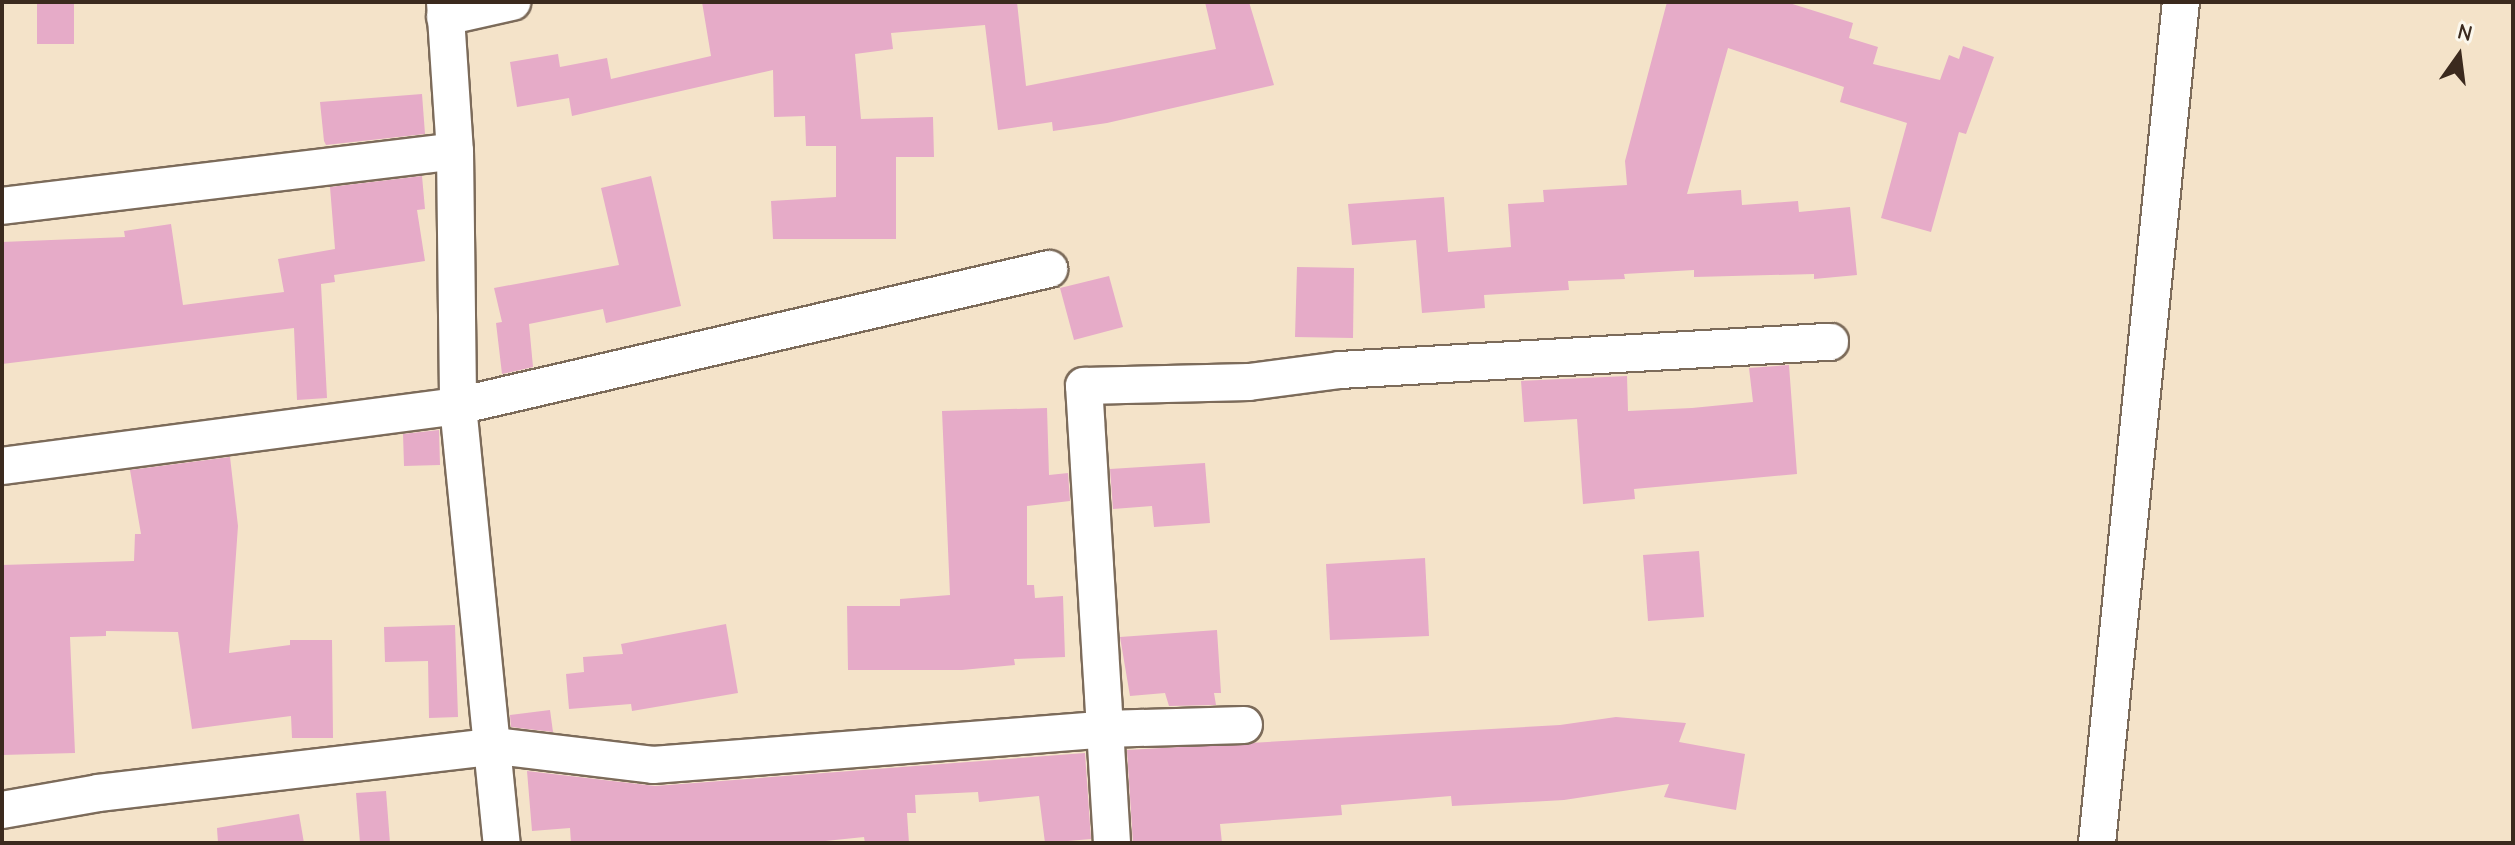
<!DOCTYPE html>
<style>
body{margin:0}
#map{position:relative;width:2515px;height:845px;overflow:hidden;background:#f4e3c9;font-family:"Comic Neue",sans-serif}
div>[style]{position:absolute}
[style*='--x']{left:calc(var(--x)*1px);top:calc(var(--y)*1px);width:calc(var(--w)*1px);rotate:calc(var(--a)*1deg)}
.building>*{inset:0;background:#e6abc8}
.roads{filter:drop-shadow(2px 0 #7c6b5a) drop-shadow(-2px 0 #7c6b5a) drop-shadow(0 2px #7c6b5a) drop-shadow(0 -2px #7c6b5a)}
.minor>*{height:36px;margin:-18px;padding:0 18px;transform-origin:18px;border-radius:18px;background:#fff}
span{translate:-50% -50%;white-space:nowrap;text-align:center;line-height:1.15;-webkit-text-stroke:8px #fbf7ec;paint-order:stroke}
.frame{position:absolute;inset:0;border:4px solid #3b2a1e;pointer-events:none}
.north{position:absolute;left:2419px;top:16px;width:80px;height:80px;-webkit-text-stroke:6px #fbf7ec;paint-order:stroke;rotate:14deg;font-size:22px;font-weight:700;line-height:32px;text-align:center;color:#3b2a1e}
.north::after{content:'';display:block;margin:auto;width:28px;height:36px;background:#3b2a1e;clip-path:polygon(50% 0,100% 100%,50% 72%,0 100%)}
</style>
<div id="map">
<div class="building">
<i style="clip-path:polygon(37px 2px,74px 2px,74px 44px,37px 44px)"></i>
<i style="clip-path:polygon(702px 2px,1017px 2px,1026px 86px,1216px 49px,1205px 2px,1249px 2px,1274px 85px,1107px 123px,1053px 131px,1052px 122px,998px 130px,985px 25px,891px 33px,893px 49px,855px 54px,861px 119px,933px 117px,934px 157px,896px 157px,896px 239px,773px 239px,771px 201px,836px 197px,836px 146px,806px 146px,805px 116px,774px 117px,773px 70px,572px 116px,569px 98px,517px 107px,510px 62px,558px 54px,560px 67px,607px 58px,611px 79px,711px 56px)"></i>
<i style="clip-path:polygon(1667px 2px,1786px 2px,1853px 23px,1849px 38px,1878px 47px,1873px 64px,1940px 80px,1949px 55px,1959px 59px,1963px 46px,1994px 57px,1966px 134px,1959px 132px,1931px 232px,1881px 218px,1907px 123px,1840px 102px,1844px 87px,1728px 48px,1687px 194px,1741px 190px,1742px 205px,1798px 201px,1799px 212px,1850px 207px,1857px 275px,1814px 279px,1814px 274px,1694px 277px,1694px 270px,1624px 274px,1625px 279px,1568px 281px,1569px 290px,1484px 295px,1485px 308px,1422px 313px,1416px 240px,1352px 245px,1348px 204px,1444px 197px,1448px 252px,1511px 247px,1508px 204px,1544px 202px,1543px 190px,1627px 185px,1625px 161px)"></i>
<i style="clip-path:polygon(422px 94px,425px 134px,326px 145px,324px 141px,320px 102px)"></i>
<i style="clip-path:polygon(422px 176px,425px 209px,417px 210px,425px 261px,334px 275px,335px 282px,321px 284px,327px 398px,297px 400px,294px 328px,2px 364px,2px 242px,125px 237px,124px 231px,171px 224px,183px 305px,284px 292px,278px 259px,335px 249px,330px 187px)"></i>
<i style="clip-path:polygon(651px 176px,681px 306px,606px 323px,603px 309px,529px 324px,533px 367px,502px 374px,496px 323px,502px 322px,494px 288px,619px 265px,601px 188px)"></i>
<i style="clip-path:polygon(1297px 267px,1354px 268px,1353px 338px,1295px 337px)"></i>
<i style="clip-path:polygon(1109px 276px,1123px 327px,1074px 340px,1060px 288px)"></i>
<i style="clip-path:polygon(1789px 365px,1797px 474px,1634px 489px,1635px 499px,1583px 504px,1577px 419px,1524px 422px,1521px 381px,1627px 376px,1628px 411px,1692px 408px,1753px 402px,1749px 368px)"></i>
<i style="clip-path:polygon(1047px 408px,1049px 475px,1068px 473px,1070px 501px,1027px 506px,1027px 585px,1034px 585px,1035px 598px,1063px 596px,1065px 657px,1014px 659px,1015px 665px,962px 670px,848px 670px,847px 606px,900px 606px,900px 599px,950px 595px,942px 411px)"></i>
<i style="clip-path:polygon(439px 430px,440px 465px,404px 466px,403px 434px)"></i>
<i style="clip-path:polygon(230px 457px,238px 526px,229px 653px,290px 645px,290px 640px,332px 640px,333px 738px,292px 738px,291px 716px,192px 729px,178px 632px,106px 631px,106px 636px,70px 637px,75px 753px,2px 755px,2px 565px,134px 561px,135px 534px,141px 534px,130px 470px)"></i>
<i style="clip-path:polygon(1205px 463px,1210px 523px,1154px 527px,1152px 506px,1113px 509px,1110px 469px)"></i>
<i style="clip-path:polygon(1699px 551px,1704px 617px,1648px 621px,1643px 555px)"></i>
<i style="clip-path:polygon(1425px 558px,1429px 636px,1330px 640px,1326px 564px)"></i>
<i style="clip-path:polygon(726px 624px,738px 693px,632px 711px,631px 704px,569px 709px,566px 674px,584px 672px,583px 657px,623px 654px,621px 644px)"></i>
<i style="clip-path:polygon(455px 625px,458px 717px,429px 718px,428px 661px,385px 662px,384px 627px)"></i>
<i style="clip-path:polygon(1217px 630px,1221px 693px,1214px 693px,1216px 705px,1169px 706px,1165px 693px,1130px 696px,1120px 637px)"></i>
<i style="clip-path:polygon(550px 710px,553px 732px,511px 727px,510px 715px)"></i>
<i style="clip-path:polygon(1616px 717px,1686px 723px,1679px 742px,1745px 754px,1736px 810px,1664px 797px,1669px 784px,1564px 800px,1452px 806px,1451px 796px,1341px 805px,1342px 815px,1220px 824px,1222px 843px,1133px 843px,1127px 750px,1560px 725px)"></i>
<i style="clip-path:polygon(1085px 753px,1091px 839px,1045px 843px,1039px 796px,979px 802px,978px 792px,915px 795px,916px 813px,907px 813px,909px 843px,865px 843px,864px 837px,806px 843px,571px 843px,570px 828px,532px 831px,527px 771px,655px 786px)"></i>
<i style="clip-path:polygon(386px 791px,390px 843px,360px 843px,356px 793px)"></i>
<i style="clip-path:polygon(299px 814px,304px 843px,218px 843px,217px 828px)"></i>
</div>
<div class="roads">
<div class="minor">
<i style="--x:445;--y:2;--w:149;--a:86.2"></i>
<i style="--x:455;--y:151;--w:255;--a:89.3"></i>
<i style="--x:458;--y:406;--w:439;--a:84.3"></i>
<i style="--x:445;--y:17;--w:69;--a:-12.6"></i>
<i style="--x:2;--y:206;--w:456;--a:-6.9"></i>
<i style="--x:2;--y:466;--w:460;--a:-7.5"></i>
<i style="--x:458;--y:406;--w:607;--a:-13.05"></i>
<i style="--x:2;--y:810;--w:97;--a:-10"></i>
<i style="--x:98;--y:793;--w:401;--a:-6.7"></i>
<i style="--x:496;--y:746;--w:158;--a:6.9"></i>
<i style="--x:653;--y:765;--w:454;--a:-4.5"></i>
<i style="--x:1106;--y:729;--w:138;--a:-1.7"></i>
<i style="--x:1112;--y:843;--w:458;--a:-93.5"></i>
<i style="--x:1084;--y:386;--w:165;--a:-1.4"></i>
<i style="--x:1249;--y:382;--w:92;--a:-7.5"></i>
<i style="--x:1340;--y:370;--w:491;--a:-3.3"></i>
<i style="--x:2097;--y:843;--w:845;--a:-84.3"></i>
</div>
</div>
<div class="frame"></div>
<div class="north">N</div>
</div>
